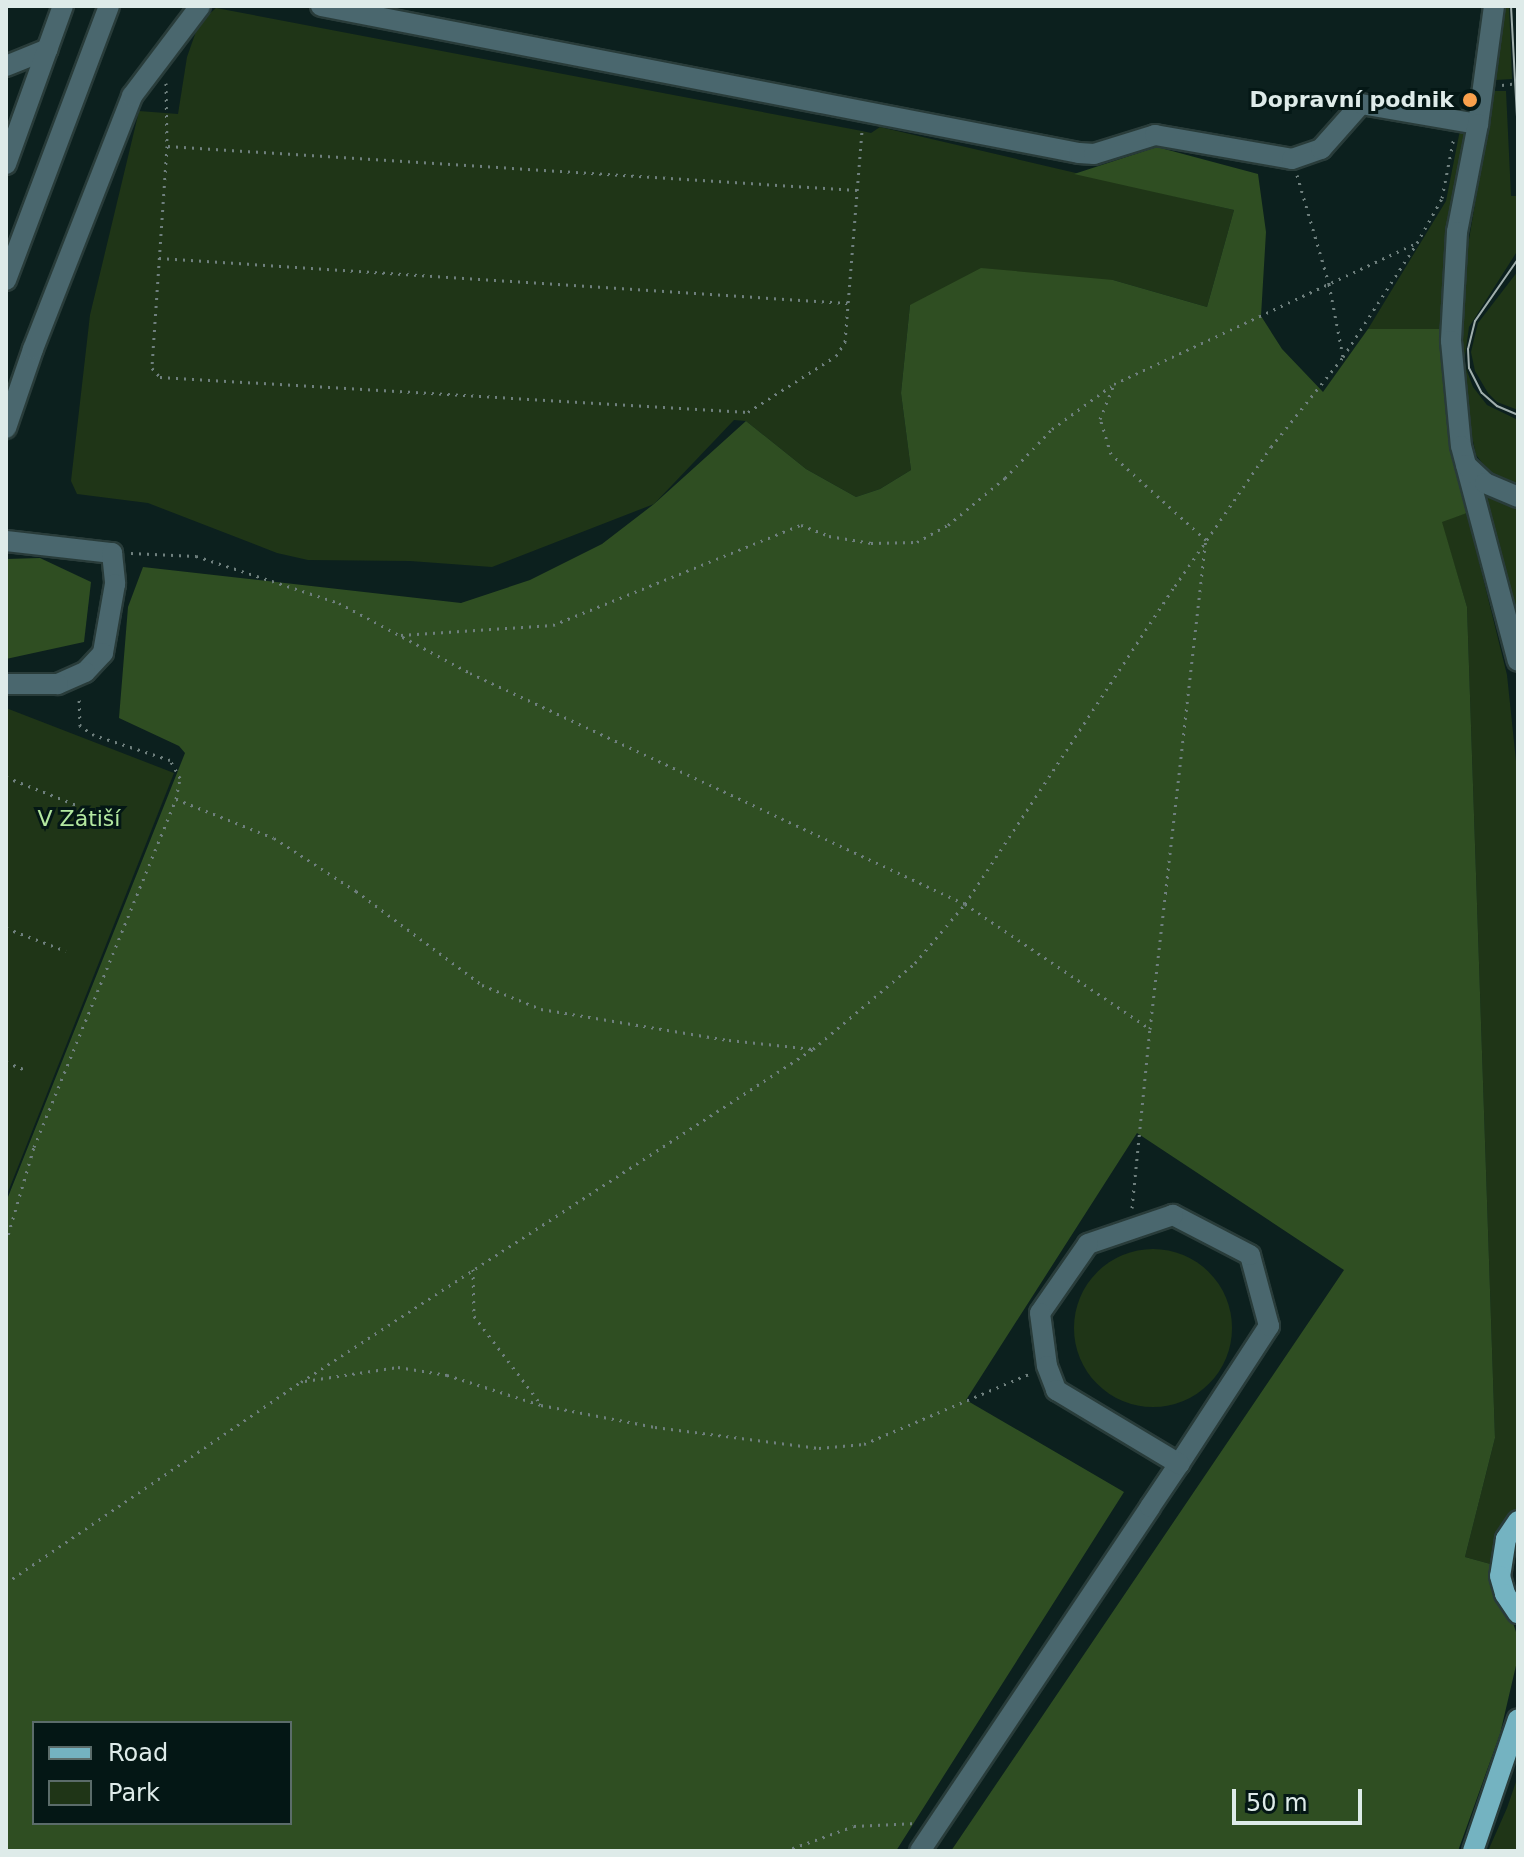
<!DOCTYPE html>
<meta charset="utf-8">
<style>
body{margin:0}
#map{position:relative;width:1524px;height:1857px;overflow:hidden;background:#0c201e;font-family:"DejaVu Sans",sans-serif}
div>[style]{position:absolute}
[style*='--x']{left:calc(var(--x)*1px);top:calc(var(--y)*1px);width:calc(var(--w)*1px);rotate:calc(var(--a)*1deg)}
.green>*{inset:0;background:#1f3517}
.round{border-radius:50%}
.forest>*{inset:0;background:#2f4e22}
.path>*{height:3px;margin-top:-1.5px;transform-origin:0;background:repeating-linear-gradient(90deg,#6f807e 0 2px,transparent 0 8px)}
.roads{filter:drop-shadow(2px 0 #293c3a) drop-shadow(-2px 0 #293c3a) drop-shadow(0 2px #293c3a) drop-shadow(0 -2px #293c3a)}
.minor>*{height:20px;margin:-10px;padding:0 10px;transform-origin:10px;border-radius:10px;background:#4a676e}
.major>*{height:20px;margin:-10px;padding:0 10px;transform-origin:10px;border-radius:10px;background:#74b3c1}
.tram>*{height:2px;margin:-1px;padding:0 1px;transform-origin:1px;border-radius:1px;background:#a0afad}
.dots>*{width:22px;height:22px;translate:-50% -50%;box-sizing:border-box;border:4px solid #041715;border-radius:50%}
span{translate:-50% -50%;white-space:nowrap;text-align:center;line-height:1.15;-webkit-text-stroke:6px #041715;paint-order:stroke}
.poi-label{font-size:22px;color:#deebe9;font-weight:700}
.right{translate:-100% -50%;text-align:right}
.park-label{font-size:22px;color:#b3e8a0}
.frame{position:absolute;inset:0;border:8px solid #deebe9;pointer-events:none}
.legend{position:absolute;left:32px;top:1721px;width:260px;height:104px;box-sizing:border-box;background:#041715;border:2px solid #5b6c6a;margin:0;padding:10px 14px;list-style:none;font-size:24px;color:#deebe9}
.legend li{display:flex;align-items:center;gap:16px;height:40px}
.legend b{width:40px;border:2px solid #5b6c6a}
.scale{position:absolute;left:1232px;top:1789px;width:130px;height:36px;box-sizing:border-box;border:4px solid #deebe9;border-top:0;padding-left:10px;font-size:24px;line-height:28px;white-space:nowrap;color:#deebe9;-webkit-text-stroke:6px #041715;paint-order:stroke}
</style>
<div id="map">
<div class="green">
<i style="clip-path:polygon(1505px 6px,1509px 6px,1512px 79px,1496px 80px)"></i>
<i style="clip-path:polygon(216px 8px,862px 131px,871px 133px,880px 127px,1234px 210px,1207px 307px,1113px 280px,910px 305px,901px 393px,911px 470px,880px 489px,856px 497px,806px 469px,746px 421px,734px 420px,654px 504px,492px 567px,410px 561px,308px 560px,277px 553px,148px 503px,77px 494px,71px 481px,90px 315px,139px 111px,178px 114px,187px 57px,199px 23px)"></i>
<i style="clip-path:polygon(1494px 91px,1506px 91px,1511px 196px,1518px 196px,1518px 202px,1516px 253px,1469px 327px,1464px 363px,1473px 387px,1487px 405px,1518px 420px,1518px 490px,1491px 474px,1476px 455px,1464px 399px,1460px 333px,1463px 275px)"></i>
<i style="clip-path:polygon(1469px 124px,1448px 241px,1441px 329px,1368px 329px,1446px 201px,1460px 130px)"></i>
<i style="clip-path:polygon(1518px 271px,1518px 410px,1497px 402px,1488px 393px,1475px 371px,1471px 352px,1478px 323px)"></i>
<i style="clip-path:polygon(1488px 495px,1518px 501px,1518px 618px,1486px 500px)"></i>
<i style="clip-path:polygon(1467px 513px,1507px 675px,1518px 780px,1518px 1507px,1511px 1515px,1494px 1565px,1465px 1557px,1495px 1438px,1467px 607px,1441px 521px)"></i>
<i style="clip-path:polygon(6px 708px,174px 773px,6px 1197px)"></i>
<i class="round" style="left:1074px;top:1249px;width:158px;height:158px"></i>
<i style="clip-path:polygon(1518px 1776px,1518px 1851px,1488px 1851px,1507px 1808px)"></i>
</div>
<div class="forest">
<i style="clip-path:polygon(evenodd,1157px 147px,1258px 174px,1266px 232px,1261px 316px,1282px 349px,1323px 392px,1368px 329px,1441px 329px,1446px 414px,1467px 513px,1442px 522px,1467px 607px,1495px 1438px,1465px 1557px,1494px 1565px,1516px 1632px,1518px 1657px,1500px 1734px,1458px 1851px,951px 1851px,1344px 1270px,1137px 1133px,966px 1400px,1124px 1492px,896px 1851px,6px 1851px,6px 1202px,185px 753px,179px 746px,119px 718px,128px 607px,143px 567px,461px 603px,530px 580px,602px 544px,654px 504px,746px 421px,806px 469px,856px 497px,880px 489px,911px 470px,901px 393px,910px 305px,981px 268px,1113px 280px,1207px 307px,1234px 210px,1074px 174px,1157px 147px,34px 1723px,290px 1723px,290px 1823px,34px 1823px,34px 1723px)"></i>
<i style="clip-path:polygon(40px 558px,91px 582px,84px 642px,6px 659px,6px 559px)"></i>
</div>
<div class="path">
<i style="--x:166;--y:83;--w:63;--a:89.1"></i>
<i style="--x:1502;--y:85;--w:16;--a:-7"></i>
<i style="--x:1297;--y:175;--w:114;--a:73.6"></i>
<i style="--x:1329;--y:284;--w:74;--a:79.1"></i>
<i style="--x:857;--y:190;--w:691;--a:-176.35"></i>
<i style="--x:167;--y:146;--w:223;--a:93.9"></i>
<i style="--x:152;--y:368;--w:12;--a:48"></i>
<i style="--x:160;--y:377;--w:589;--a:3.41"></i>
<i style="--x:748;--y:412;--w:104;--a:-32.5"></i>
<i style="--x:836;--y:356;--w:17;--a:-57"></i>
<i style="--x:845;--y:342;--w:212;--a:-85.4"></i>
<i style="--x:159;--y:258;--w:690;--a:3.74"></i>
<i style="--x:131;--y:553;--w:65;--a:2.6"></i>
<i style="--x:196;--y:556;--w:151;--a:18.2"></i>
<i style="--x:339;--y:603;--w:149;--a:28.1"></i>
<i style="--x:470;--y:673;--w:546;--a:25.02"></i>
<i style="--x:965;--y:904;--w:223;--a:34"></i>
<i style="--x:1150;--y:1029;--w:492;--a:-83.5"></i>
<i style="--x:1206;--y:540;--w:128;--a:-137.8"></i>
<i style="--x:1111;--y:454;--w:37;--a:-107"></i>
<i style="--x:1100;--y:419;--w:38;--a:-68"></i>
<i style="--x:1114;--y:384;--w:334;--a:-25"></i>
<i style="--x:401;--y:635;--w:152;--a:-3.8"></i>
<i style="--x:553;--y:625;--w:267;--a:-22"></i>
<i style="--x:801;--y:525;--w:30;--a:21"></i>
<i style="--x:829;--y:536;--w:43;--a:9.5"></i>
<i style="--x:871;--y:543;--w:46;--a:-1.2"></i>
<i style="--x:917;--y:542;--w:35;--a:-29"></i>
<i style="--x:948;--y:525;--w:74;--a:-39.5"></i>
<i style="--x:1005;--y:478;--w:68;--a:-46.2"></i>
<i style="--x:1052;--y:429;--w:73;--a:-36.1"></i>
<i style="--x:6;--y:777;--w:119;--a:21.6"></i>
<i style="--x:176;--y:799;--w:105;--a:21.7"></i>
<i style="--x:274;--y:838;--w:98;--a:32.9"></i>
<i style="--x:356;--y:891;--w:157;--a:36.7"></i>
<i style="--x:482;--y:985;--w:64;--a:22.1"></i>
<i style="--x:541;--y:1009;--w:191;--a:9.4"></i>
<i style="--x:729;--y:1040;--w:84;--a:6.1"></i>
<i style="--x:813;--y:1049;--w:133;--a:-40.1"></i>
<i style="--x:915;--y:963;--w:77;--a:-49.7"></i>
<i style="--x:965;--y:904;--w:381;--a:-56.6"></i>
<i style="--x:1175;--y:586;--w:169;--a:-55.4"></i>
<i style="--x:1271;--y:447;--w:115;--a:-51.3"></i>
<i style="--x:1343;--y:357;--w:136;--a:-57"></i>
<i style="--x:1417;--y:243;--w:51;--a:-60.9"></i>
<i style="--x:1442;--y:198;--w:62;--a:-78.9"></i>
<i style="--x:6;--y:928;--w:64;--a:21"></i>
<i style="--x:6;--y:1062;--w:22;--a:22"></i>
<i style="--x:1132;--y:1208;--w:180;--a:-84.3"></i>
<i style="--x:6;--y:1242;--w:99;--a:-73.6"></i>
<i style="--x:34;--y:1147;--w:376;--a:-67.8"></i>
<i style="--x:176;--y:799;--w:21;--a:-79"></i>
<i style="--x:180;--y:778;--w:21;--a:-119"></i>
<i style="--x:170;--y:760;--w:80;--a:-161.8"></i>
<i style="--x:94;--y:735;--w:17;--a:-147"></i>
<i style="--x:80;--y:726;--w:30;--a:-92"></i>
<i style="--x:473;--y:1269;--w:47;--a:88.8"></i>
<i style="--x:474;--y:1316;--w:109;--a:52.8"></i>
<i style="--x:305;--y:1381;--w:94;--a:-8.6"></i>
<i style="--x:398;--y:1367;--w:50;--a:9.3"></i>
<i style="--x:447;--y:1375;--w:99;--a:17.7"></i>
<i style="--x:541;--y:1405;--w:116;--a:10.9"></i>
<i style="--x:655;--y:1427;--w:165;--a:7.3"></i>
<i style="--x:819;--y:1448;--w:45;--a:-5.1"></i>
<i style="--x:864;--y:1444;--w:179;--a:-23"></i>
<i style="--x:6;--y:1583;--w:357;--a:-34.3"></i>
<i style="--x:301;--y:1382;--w:611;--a:-33.04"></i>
<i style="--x:785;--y:1851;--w:73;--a:-19.9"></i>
<i style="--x:854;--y:1826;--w:63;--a:-2.7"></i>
</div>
<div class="roads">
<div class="minor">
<i style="--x:321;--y:6;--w:772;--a:10.98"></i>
<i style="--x:1079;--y:153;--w:15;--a:4"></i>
<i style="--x:1094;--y:154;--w:64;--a:-17.3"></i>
<i style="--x:1155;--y:135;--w:139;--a:9.9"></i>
<i style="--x:1292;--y:159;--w:31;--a:-19"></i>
<i style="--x:1321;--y:149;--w:60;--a:-48.4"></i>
<i style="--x:1361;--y:104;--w:119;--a:9.7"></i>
<i style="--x:1494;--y:6;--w:119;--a:97.7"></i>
<i style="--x:1478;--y:124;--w:110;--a:101"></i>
<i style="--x:1457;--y:232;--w:109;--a:93.2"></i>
<i style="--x:1451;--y:341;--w:105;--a:84.6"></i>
<i style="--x:1461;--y:446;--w:222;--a:75.2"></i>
<i style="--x:6;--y:66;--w:45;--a:-22"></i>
<i style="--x:6;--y:164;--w:168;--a:-70.2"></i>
<i style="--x:6;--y:280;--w:293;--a:-69.4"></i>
<i style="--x:6;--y:428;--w:83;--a:-71.1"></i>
<i style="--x:33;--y:349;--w:272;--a:-68.6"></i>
<i style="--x:132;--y:96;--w:113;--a:-52.9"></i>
<i style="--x:1466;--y:465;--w:26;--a:43"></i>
<i style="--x:1485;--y:483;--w:36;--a:23"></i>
<i style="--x:6;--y:541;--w:107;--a:6.5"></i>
<i style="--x:112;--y:553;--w:31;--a:84"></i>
<i style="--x:115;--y:584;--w:70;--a:99.9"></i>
<i style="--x:103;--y:653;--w:26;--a:133"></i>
<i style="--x:85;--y:672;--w:30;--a:156"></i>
<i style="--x:58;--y:684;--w:52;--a:180"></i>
<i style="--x:920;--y:1851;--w:414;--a:-56.2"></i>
<i style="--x:1150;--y:1507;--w:52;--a:-56"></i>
<i style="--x:1179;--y:1464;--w:165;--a:-56.9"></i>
<i style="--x:1269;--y:1326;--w:73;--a:-105"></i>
<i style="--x:1250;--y:1255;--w:87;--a:-152.5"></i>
<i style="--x:1173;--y:1215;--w:90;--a:161.2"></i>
<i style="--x:1088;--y:1244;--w:84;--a:124.8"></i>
<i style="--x:1040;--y:1313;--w:53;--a:82.5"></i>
<i style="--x:1047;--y:1366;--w:26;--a:69"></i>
<i style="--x:1056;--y:1390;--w:144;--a:31"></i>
</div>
<div class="major">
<i style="--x:1518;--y:1521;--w:22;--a:124"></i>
<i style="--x:1506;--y:1539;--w:37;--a:99"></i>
<i style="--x:1500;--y:1576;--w:19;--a:74"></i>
<i style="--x:1505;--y:1594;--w:23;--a:56"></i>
<i style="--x:1473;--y:1851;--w:139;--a:-71.2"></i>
</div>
</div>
<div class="tram">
<i style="--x:1511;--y:6;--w:128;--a:86.9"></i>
<i style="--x:1518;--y:259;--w:75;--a:124.7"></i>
<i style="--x:1475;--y:321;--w:29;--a:104"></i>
<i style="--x:1468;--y:349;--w:19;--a:87"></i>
<i style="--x:1469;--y:368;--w:28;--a:63"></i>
<i style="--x:1482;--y:393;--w:20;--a:41"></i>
<i style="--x:1497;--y:406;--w:23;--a:23"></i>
</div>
<div class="dots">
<i style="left:1470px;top:100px;background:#f9a04c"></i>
</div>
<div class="poi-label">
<span class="right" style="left:1454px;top:100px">Dopravní podnik</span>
</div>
<div class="park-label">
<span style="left:79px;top:819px">V Zátiší</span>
</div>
<div class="frame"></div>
<ul class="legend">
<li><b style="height:10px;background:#74b3c1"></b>Road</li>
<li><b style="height:22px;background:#1f3517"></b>Park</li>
</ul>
<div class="scale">50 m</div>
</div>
